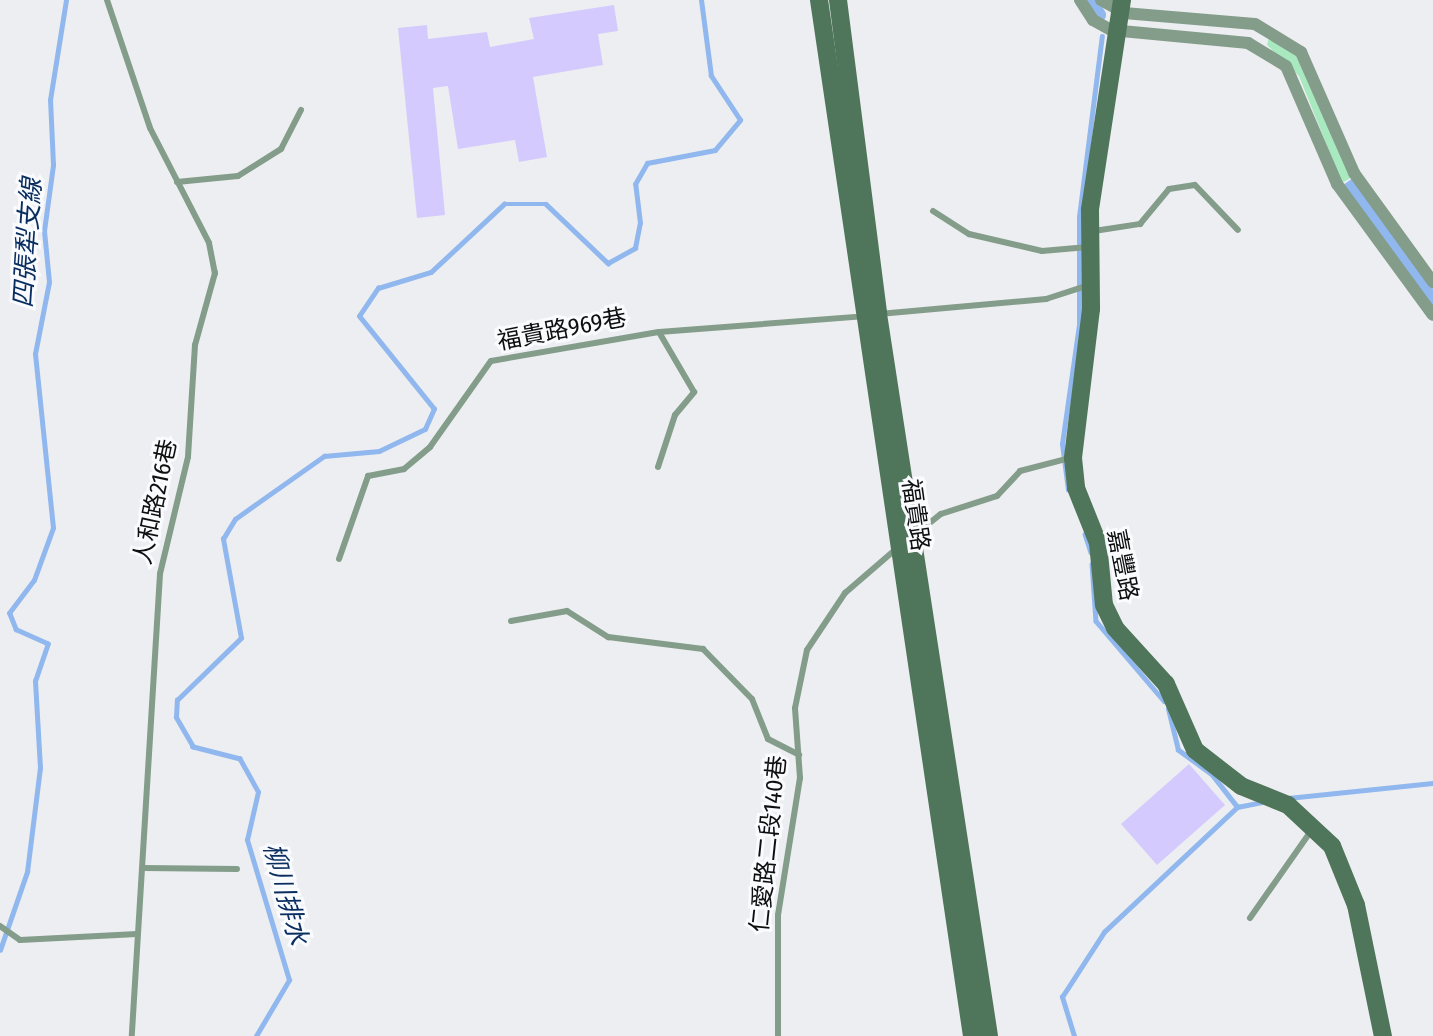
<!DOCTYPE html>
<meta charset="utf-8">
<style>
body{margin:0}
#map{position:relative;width:1433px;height:1036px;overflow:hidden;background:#edeef1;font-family:"Fira Sans Condensed","Noto Sans TC",sans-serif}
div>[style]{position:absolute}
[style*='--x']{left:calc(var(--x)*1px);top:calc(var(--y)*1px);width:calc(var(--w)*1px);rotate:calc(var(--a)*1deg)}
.green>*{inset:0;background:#a8e9bf}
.water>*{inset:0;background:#90b7ee}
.stream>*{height:4.5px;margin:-2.25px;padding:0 2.25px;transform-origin:2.25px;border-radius:2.25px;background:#90b7ee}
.canal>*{height:14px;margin:-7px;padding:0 7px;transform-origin:7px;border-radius:7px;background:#90b7ee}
.building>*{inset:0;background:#d5cafd}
.lane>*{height:6px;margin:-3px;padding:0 3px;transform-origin:3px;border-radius:3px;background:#839d8a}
.street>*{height:12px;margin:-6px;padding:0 6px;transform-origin:6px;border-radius:6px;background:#839d8a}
.secondary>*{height:18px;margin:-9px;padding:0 9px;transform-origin:9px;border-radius:9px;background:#4f755a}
span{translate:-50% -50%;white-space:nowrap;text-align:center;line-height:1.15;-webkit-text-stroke:6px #fafbfe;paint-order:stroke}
.street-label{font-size:24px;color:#0e0f0f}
.water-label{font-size:26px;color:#082d5e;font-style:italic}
</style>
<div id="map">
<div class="green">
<i style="clip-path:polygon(1269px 37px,1295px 54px,1314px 83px,1352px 177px,1342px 183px,1299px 76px,1267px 45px)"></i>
</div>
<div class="water">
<i style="clip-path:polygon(1353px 178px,1433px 289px,1433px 308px,1343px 185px)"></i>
</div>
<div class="stream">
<i style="--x:1068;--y:490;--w:46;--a:-97.4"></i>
<i style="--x:1062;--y:444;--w:120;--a:-81.9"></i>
<i style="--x:1079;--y:325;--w:108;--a:-90"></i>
<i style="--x:1079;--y:217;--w:182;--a:-82.8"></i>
<i style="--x:1085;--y:534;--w:19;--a:72"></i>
<i style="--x:1092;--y:564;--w:57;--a:86"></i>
<i style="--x:1096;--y:621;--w:105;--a:49.6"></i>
<i style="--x:1288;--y:798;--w:146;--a:-5.9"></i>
<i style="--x:1237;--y:807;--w:25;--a:-11"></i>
<i style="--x:0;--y:950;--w:83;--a:-70.9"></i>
<i style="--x:27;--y:872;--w:105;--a:-82.9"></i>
<i style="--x:40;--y:768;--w:87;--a:-93.3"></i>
<i style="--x:35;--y:681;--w:39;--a:-71"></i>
<i style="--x:48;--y:644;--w:35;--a:-156"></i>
<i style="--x:16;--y:630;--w:18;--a:-112"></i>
<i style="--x:9;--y:613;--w:41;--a:-52.9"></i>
<i style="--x:34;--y:580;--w:55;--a:-69.9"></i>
<i style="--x:53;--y:528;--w:175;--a:-95.9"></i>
<i style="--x:35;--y:354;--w:73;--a:-79"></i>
<i style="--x:49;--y:282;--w:51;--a:-95.6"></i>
<i style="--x:44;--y:231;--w:67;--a:-82.2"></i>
<i style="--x:53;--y:165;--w:65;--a:-92.6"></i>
<i style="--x:50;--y:100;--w:101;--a:-80.9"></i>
<i style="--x:256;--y:1036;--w:65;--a:-59.5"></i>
<i style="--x:289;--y:980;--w:146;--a:-106.7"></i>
<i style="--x:247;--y:840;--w:49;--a:-77.1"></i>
<i style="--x:258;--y:792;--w:38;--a:-119"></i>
<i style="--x:240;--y:759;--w:49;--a:-165.7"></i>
<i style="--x:193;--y:747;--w:34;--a:-120"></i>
<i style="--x:176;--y:717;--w:17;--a:-87"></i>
<i style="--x:177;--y:700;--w:89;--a:-44.1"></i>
<i style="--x:241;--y:638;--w:101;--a:-100.3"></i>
<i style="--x:223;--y:539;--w:23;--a:-59"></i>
<i style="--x:235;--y:519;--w:109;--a:-35.3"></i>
<i style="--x:324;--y:456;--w:55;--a:-5.2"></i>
<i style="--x:379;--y:451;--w:51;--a:-25.6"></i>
<i style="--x:425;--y:429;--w:22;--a:-66"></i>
<i style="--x:434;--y:409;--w:119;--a:-128.9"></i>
<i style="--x:359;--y:316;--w:34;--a:-56"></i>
<i style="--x:378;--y:288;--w:55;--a:-16.8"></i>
<i style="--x:431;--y:272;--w:100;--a:-43"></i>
<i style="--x:504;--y:204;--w:42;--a:0"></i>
<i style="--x:546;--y:204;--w:86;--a:43.6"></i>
<i style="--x:608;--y:263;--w:31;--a:-29"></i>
<i style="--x:635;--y:248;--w:25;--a:-79"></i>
<i style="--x:640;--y:223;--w:39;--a:-97"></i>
<i style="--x:635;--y:184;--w:24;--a:-60"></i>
<i style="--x:647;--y:163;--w:69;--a:-10.8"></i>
<i style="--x:715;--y:150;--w:39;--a:-50"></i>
<i style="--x:740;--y:120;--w:53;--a:-123.4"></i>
<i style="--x:711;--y:76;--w:77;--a:-97.5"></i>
<i style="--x:1074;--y:1036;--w:41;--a:-107.1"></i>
<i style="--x:1062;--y:997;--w:77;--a:-57.1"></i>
<i style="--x:1104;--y:932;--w:183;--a:-43.2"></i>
<i style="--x:1237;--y:807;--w:41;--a:-128"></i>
<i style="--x:1212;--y:775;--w:42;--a:-143.7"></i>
<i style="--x:1178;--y:750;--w:42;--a:-103.7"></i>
</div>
<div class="canal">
<i style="--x:1089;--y:0;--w:18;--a:56"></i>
</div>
<div class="building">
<i style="clip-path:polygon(614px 5px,618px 31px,598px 34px,603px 65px,533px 77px,547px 157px,519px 162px,515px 140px,458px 149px,448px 86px,433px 88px,445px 215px,417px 218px,398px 28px,427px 25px,428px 39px,487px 32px,490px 47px,534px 39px,529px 18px)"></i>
<i style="clip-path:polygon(1189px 764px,1225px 805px,1157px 865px,1121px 824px)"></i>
</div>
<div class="lane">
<i style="--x:107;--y:0;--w:135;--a:71.4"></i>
<i style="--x:150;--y:128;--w:129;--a:62.8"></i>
<i style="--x:209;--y:243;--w:31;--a:79"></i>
<i style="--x:215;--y:273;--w:75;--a:105.5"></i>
<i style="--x:195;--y:345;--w:112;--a:93.6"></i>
<i style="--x:188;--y:457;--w:120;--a:103.5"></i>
<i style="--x:160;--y:574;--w:463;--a:93.5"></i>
<i style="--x:177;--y:182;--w:61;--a:-5.6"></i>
<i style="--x:238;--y:176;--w:51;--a:-32.1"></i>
<i style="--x:281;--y:149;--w:44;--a:-62.9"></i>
<i style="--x:933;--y:211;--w:43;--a:32.6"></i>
<i style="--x:969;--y:234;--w:75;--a:13.1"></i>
<i style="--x:1042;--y:251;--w:46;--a:-5"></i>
<i style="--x:1094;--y:231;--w:47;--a:-8.7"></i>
<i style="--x:1140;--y:224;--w:45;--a:-50.4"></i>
<i style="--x:1169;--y:189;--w:26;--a:-9"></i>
<i style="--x:1195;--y:185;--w:62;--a:46.3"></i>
<i style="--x:879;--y:314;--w:168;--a:-5.1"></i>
<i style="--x:1046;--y:299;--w:45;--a:-18"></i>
<i style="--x:658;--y:467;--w:55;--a:-71.9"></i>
<i style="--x:675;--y:415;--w:30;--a:-50"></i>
<i style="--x:694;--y:392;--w:69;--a:-120.3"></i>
<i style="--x:916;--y:534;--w:32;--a:-39"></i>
<i style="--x:941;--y:514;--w:59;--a:-17.8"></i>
<i style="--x:997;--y:496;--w:34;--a:-47"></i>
<i style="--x:1020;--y:471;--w:52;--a:-14.6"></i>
<i style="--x:339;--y:559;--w:88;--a:-70.7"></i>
<i style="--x:368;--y:476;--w:37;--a:-11"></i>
<i style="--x:404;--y:469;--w:34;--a:-40"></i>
<i style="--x:430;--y:447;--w:105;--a:-54.7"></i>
<i style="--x:491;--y:361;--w:170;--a:-9.8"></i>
<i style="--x:659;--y:332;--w:207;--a:-4.4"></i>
<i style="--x:511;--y:621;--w:57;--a:-10.1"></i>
<i style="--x:567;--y:611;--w:49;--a:32.4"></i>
<i style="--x:608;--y:637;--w:96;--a:7.2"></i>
<i style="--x:703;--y:649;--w:70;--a:45.6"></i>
<i style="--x:752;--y:699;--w:43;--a:68.2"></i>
<i style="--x:768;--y:739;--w:35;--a:27"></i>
<i style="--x:144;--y:868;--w:93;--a:0.6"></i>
<i style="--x:1250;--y:918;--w:106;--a:-55"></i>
<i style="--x:0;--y:926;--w:24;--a:35"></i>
<i style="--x:20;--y:940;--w:117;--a:-2.9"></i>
<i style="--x:778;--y:1036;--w:121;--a:-90"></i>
<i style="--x:778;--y:915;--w:139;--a:-80.9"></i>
<i style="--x:800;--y:778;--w:70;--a:-94.1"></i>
<i style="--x:795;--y:708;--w:59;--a:-78.3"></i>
<i style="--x:807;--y:650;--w:69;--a:-56.3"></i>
<i style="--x:845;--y:593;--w:67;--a:-40.8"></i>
</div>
<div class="street">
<i style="--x:1080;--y:0;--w:24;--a:57"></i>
<i style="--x:1093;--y:20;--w:21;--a:29"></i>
<i style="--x:1111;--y:30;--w:138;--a:5.4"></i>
<i style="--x:1248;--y:43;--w:44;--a:31.2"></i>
<i style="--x:1286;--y:66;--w:129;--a:66.6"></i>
<i style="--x:1337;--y:184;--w:162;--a:53.8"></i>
<i style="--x:1101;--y:0;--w:26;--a:29"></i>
<i style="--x:1124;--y:13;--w:131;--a:4.8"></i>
<i style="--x:1255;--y:24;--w:54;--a:31.3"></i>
<i style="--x:1301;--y:52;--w:132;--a:66.3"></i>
<i style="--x:1354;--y:173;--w:135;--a:54.1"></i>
</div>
<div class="secondary">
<i style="--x:819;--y:0;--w:1047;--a:81.6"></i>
<i style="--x:838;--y:0;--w:317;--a:82.7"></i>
<i style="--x:878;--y:314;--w:730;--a:81.26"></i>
<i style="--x:1122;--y:0;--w:212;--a:98.7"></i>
<i style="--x:1090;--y:210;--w:99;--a:89.4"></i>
<i style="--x:1091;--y:309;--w:150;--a:96.9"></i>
<i style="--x:1073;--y:458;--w:30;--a:84"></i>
<i style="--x:1076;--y:488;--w:59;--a:68.2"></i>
<i style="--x:1098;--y:543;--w:62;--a:84.5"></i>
<i style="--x:1104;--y:605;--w:25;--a:64"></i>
<i style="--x:1115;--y:628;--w:76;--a:47.7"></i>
<i style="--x:1166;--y:684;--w:72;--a:66.3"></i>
<i style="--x:1195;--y:750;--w:58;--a:38"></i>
<i style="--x:1241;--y:786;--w:51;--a:22"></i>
<i style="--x:1288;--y:805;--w:60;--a:43"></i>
<i style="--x:1332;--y:846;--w:64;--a:67.9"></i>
<i style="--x:1356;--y:905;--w:134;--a:78.4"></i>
</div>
<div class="street-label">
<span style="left:562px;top:330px;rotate:-11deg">福貴路969巷</span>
<span style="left:156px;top:502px;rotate:-78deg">人和路216巷</span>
<span style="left:915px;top:515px;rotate:82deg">福貴路</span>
<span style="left:1122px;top:565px;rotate:79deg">嘉豐路</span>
<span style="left:769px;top:844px;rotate:-84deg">仁愛路二段140巷</span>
</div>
<div class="water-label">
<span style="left:28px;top:243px;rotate:-86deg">四張犁支線</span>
<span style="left:285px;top:894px;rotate:75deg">柳川排水</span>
</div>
</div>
